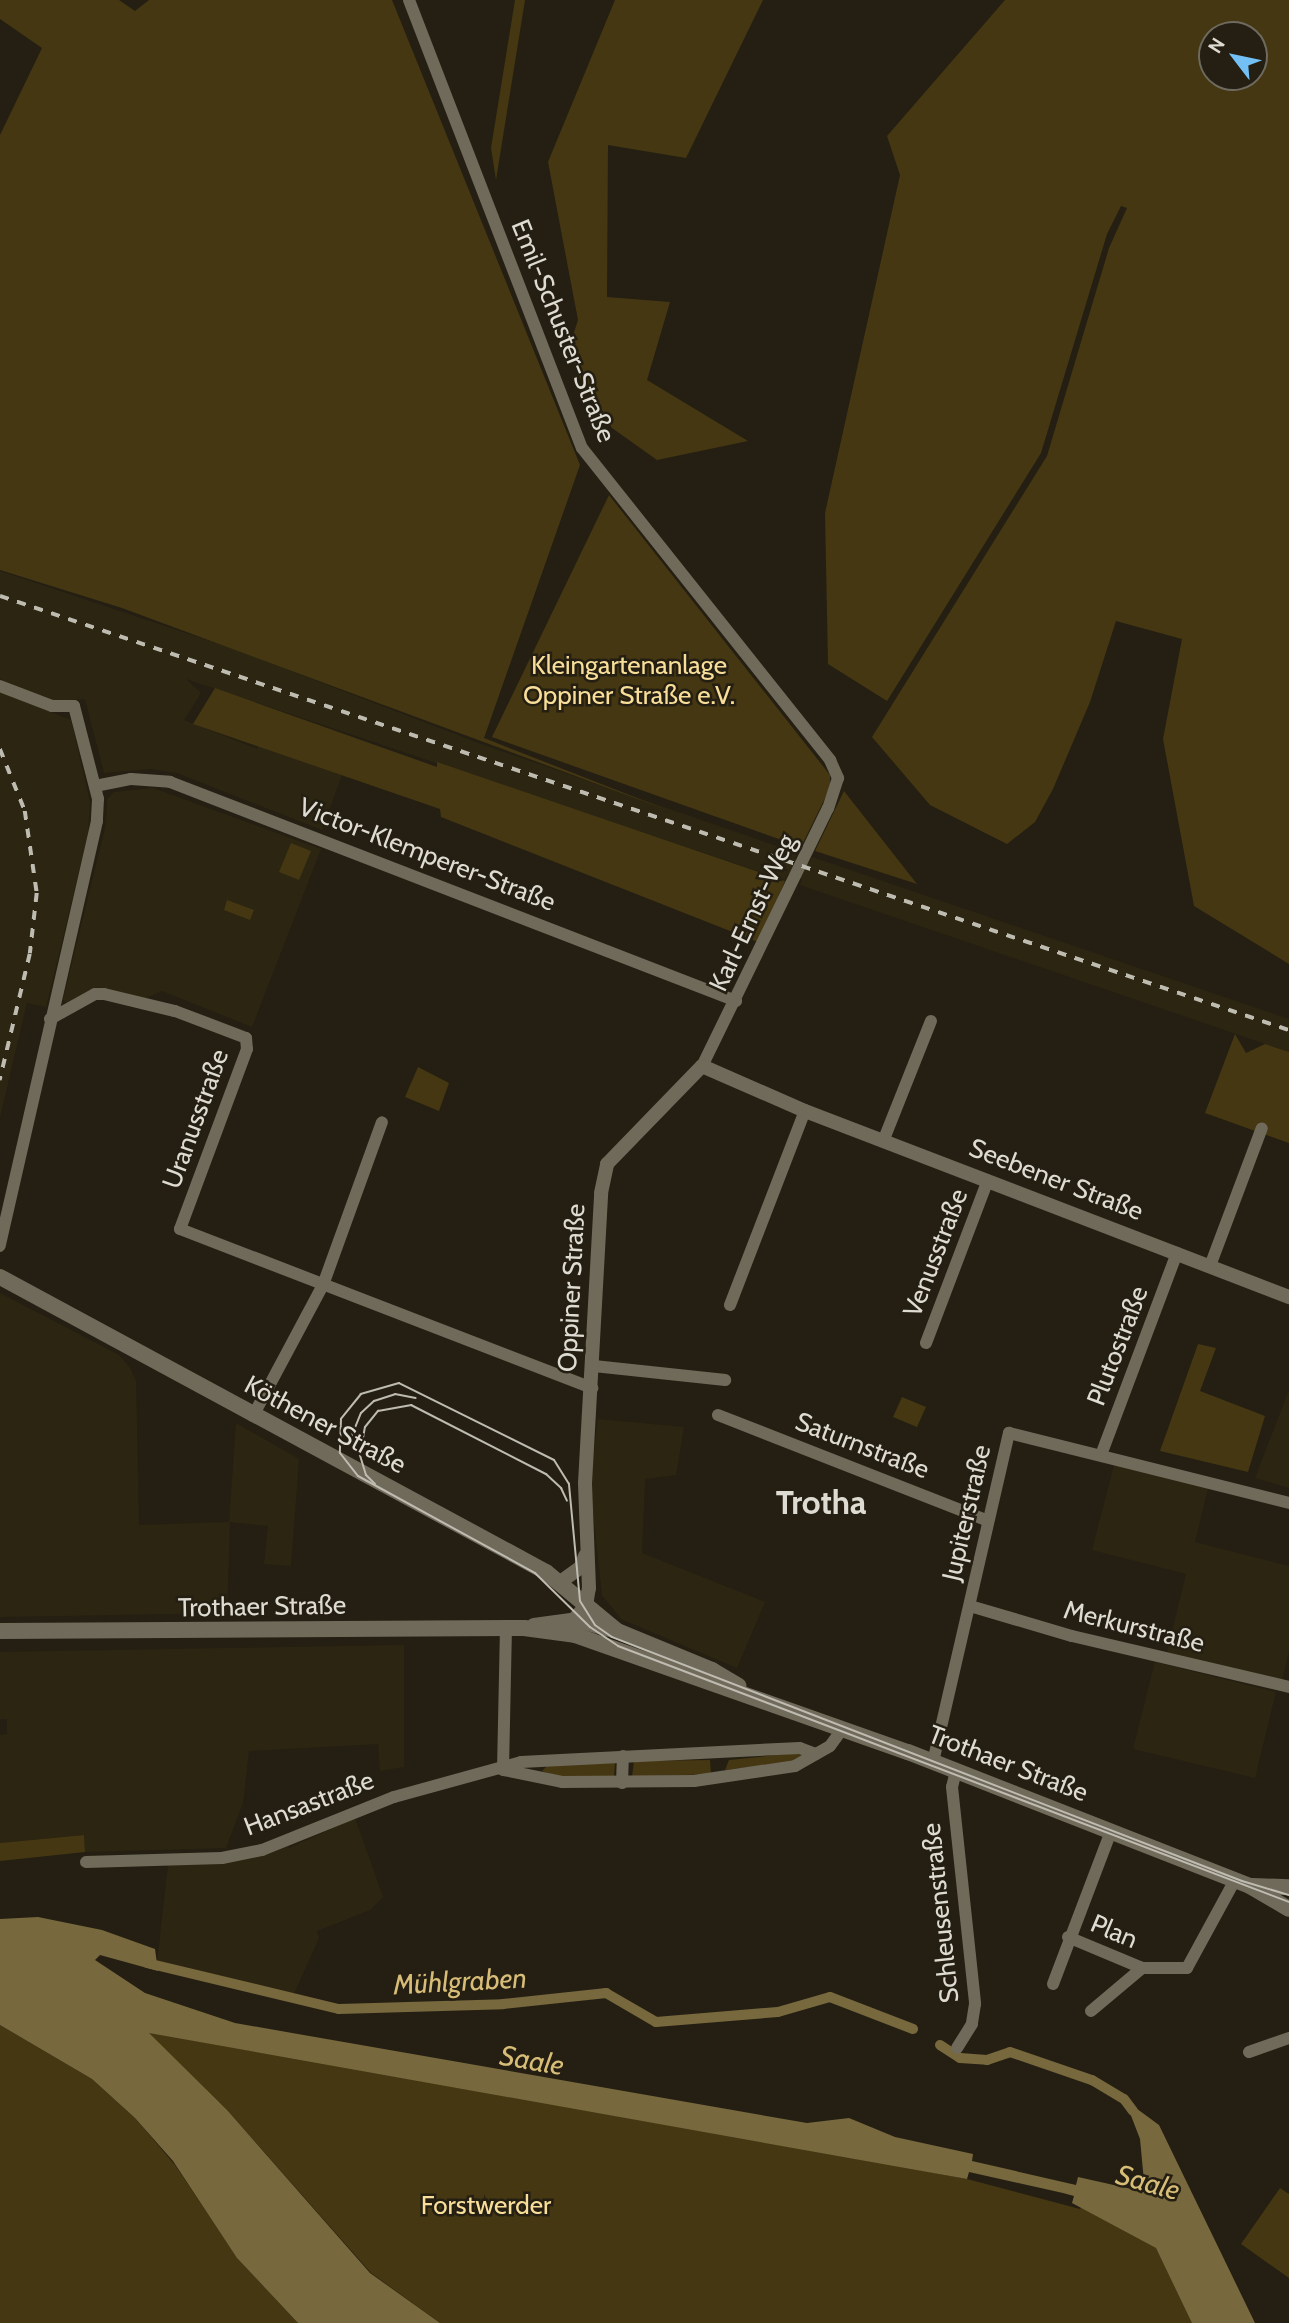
<!DOCTYPE html>
<meta charset="utf-8">
<style>
body{margin:0}
#map{position:relative;width:1289px;height:2323px;overflow:hidden;background:#241f12;font-family:Cabin,sans-serif}
div>[style]{position:absolute}
[style*='--x']{left:calc(var(--x)*1px);top:calc(var(--y)*1px);width:calc(var(--w)*1px);rotate:calc(var(--a)*1deg)}
.built>*{inset:0;background:#2c2511}
.green>*{inset:0;background:#443712}
.water>*{inset:0;background:#77683d}
.canal>*{height:10px;margin:-5px;padding:0 5px;transform-origin:5px;border-radius:5px;background:#77683d}
.minor>*{height:12px;margin:-6px;padding:0 6px;transform-origin:6px;border-radius:6px;background:#706a5b}
.tertiary>*{height:14px;margin:-7px;padding:0 7px;transform-origin:7px;border-radius:7px;background:#706a5b}
.secondary>*{height:16px;margin:-8px;padding:0 8px;transform-origin:8px;border-radius:8px;background:#706a5b}
.tram>*{height:2px;margin:-1px;padding:0 1px;transform-origin:1px;border-radius:1px;background:#bebbb1}
.rail>*{height:3.5px;margin-top:-1.75px;transform-origin:0;background:repeating-linear-gradient(90deg,#bebbb1 0 9px,transparent 0 18px)}
span{translate:-50% -50%;white-space:nowrap;text-align:center;line-height:1.15;-webkit-text-stroke:5px #241f12;paint-order:stroke}
.street-label{font-size:26px;color:#dedbd2}
.park-label{font-size:26px;color:#f8de98}
.water-label{font-size:28px;color:#d7bd78;font-style:italic}
.district-label{font-size:33px;color:#dedbd2;font-weight:700}
.north{position:absolute;left:1198px;top:21px;width:70px;height:70px;box-sizing:border-box;background:#241f12;border:2px solid #6e6a5f;border-radius:50%;rotate:302deg;font-size:19px;font-weight:700;line-height:28px;text-align:center;color:#dedbd2}
.north::after{content:'';display:block;margin:auto;width:24px;height:32px;background:#73c0f6;clip-path:polygon(50% 0,100% 100%,50% 72%,0 100%)}
</style>
<div id="map">
<div class="built">
<i style="clip-path:polygon(0 571px,231px 648px,481px 744px,797px 853px,795px 859px,809px 863px,812px 857px,1289px 1019px,1289px 1052px,800px 885px,802px 879px,788px 874px,785px 880px,186px 679px,201px 693px,184px 720px,257px 749px,259px 745px,342px 775px,322px 830px,177px 773px,151px 769px,104px 773px,85px 699px,53px 701px,0 679px)"></i>
<i style="clip-path:polygon(0 692px,71px 720px,90px 802px,88px 834px,46px 1007px,27px 1003px,0 1117px)"></i>
<i style="clip-path:polygon(153px 788px,321px 849px,252px 1027px,162px 991px,144px 999px,96px 987px,68px 1004px,63px 1000px,106px 824px,107px 799px,114px 792px)"></i>
<i style="clip-path:polygon(0 1293px,119px 1355px,130px 1368px,136px 1381px,139px 1525px,229px 1522px,236px 1423px,299px 1459px,291px 1566px,264px 1564px,268px 1526px,230px 1522px,227px 1613px,0 1617px)"></i>
<i style="clip-path:polygon(1289px 1390px,1289px 1488px,1255px 1478px)"></i>
<i style="clip-path:polygon(598px 1419px,684px 1427px,676px 1475px,645px 1479px,642px 1553px,765px 1602px,737px 1668px,621px 1619px,602px 1595px,590px 1483px)"></i>
<i style="clip-path:polygon(1114px 1465px,1208px 1488px,1195px 1542px,1289px 1566px,1289px 1651px,1282px 1681px,1167px 1652px,1186px 1574px,1092px 1550px)"></i>
<i style="clip-path:polygon(404px 1645px,404px 1767px,380px 1771px,378px 1744px,249px 1751px,243px 1803px,226px 1848px,85px 1852px,84px 1835px,0 1843px,0 1735px,7px 1734px,7px 1719px,0 1719px,0 1652px)"></i>
<i style="clip-path:polygon(1155px 1662px,1276px 1692px,1255px 1778px,1133px 1749px)"></i>
<i style="clip-path:polygon(355px 1818px,383px 1897px,370px 1910px,317px 1931px,319px 1938px,293px 1996px,157px 1963px,168px 1865px,287px 1840px,289px 1848px)"></i>
</div>
<div class="green">
<i style="clip-path:polygon(0 0,119px 0,135px 11px,149px 0,392px 0,580px 465px,484px 738px,670px 811px,122px 608px,0 570px,0 135px,42px 48px,0 19px)"></i>
<i style="clip-path:polygon(515px 0,525px 0,496px 180px,491px 148px)"></i>
<i style="clip-path:polygon(615px 0,763px 0,686px 158px,608px 145px,607px 297px,670px 302px,647px 380px,748px 441px,657px 460px,612px 428px,585px 389px,568px 351px,578px 320px,548px 162px)"></i>
<i style="clip-path:polygon(evenodd,1005px 0,1289px 0,1289px 964px,1194px 906px,1163px 739px,1182px 639px,1116px 621px,1090px 702px,1053px 789px,1035px 822px,1007px 844px,930px 805px,872px 737px,1047px 456px,1109px 248px,1127px 208px,1121px 206px,1107px 234px,1041px 453px,887px 701px,828px 664px,825px 513px,900px 175px,887px 136px,1005px 0,1254px 35px,1254px 77px,1212px 77px,1212px 35px,1254px 35px)"></i>
<i style="clip-path:polygon(609px 495px,830px 775px,830px 788px,801px 847px,492px 737px)"></i>
<i style="clip-path:polygon(215px 688px,437px 767px,437px 762px,785px 881px,758px 942px,441px 817px,440px 809px,193px 724px)"></i>
<i style="clip-path:polygon(844px 791px,917px 884px,815px 851px)"></i>
<i style="clip-path:polygon(291px 843px,311px 851px,299px 880px,279px 872px)"></i>
<i style="clip-path:polygon(227px 900px,254px 910px,250px 920px,224px 910px)"></i>
<i style="clip-path:polygon(1235px 1034px,1246px 1053px,1265px 1044px,1289px 1052px,1289px 1143px,1205px 1113px)"></i>
<i style="clip-path:polygon(418px 1067px,449px 1083px,439px 1111px,405px 1097px)"></i>
<i style="clip-path:polygon(1198px 1344px,1216px 1348px,1200px 1391px,1265px 1416px,1248px 1472px,1160px 1451px)"></i>
<i style="clip-path:polygon(902px 1397px,926px 1407px,917px 1427px,893px 1417px)"></i>
<i style="clip-path:polygon(797px 1753px,806px 1755px,797px 1761px,725px 1770px,729px 1760px)"></i>
<i style="clip-path:polygon(710px 1760px,711px 1774px,632px 1777px,634px 1761px)"></i>
<i style="clip-path:polygon(615px 1763px,614px 1777px,554px 1776px,542px 1771px,549px 1764px)"></i>
<i style="clip-path:polygon(84px 1835px,85px 1852px,0 1861px,0 1843px)"></i>
<i style="clip-path:polygon(131px 2020px,967px 2179px,1080px 2209px,1084px 2201px,1156px 2248px,1196px 2323px,440px 2323px,371px 2273px,228px 2111px)"></i>
<i style="clip-path:polygon(0 2025px,92px 2079px,135px 2118px,175px 2165px,239px 2260px,298px 2323px,0 2323px)"></i>
<i style="clip-path:polygon(1280px 2188px,1289px 2194px,1289px 2278px,1241px 2244px)"></i>
</div>
<div class="water">
<i style="clip-path:polygon(38px 1917px,102px 1930px,155px 1949px,158px 1971px,100px 1955px,95px 1960px,145px 1993px,235px 2023px,807px 2123px,849px 2118px,895px 2137px,973px 2154px,972px 2161px,1076px 2185px,1078px 2177px,1145px 2192px,1140px 2139px,1125px 2100px,1159px 2125px,1255px 2323px,1192px 2323px,1156px 2248px,1072px 2203px,1074px 2196px,1063px 2193px,969px 2172px,967px 2179px,149px 2033px,228px 2111px,370px 2273px,440px 2323px,298px 2323px,237px 2258px,173px 2161px,135px 2118px,92px 2079px,0 2025px,0 1919px)"></i>
</div>
<div class="canal">
<i style="--x:147;--y:1963;--w:197;--a:13.5"></i>
<i style="--x:339;--y:2009;--w:164;--a:-1.7"></i>
<i style="--x:503;--y:2004;--w:104;--a:-6.1"></i>
<i style="--x:606;--y:1993;--w:58;--a:30.1"></i>
<i style="--x:656;--y:2022;--w:122;--a:-4.7"></i>
<i style="--x:778;--y:2012;--w:54;--a:-16.1"></i>
<i style="--x:830;--y:1997;--w:89;--a:21.1"></i>
<i style="--x:940;--y:2045;--w:24;--a:33"></i>
<i style="--x:960;--y:2058;--w:27;--a:4"></i>
<i style="--x:987;--y:2060;--w:24;--a:-19"></i>
<i style="--x:1010;--y:2052;--w:87;--a:18.9"></i>
<i style="--x:1092;--y:2080;--w:37;--a:31"></i>
<i style="--x:1124;--y:2099;--w:15;--a:53"></i>
</div>
<div class="minor">
<i style="--x:409;--y:0;--w:480;--a:68.9"></i>
<i style="--x:582;--y:448;--w:399;--a:51.5"></i>
<i style="--x:830;--y:760;--w:20;--a:66"></i>
<i style="--x:838;--y:778;--w:32;--a:108"></i>
<i style="--x:828;--y:808;--w:287;--a:116"></i>
<i style="--x:0;--y:686;--w:56;--a:21"></i>
<i style="--x:52;--y:706;--w:22;--a:0"></i>
<i style="--x:74;--y:706;--w:96;--a:75.5"></i>
<i style="--x:98;--y:799;--w:22;--a:93"></i>
<i style="--x:97;--y:821;--w:436;--a:102.9"></i>
<i style="--x:95;--y:786;--w:37;--a:-11"></i>
<i style="--x:131;--y:779;--w:39;--a:4"></i>
<i style="--x:170;--y:782;--w:607;--a:21.15"></i>
<i style="--x:50;--y:1019;--w:51;--a:-29.1"></i>
<i style="--x:95;--y:994;--w:9;--a:0"></i>
<i style="--x:104;--y:994;--w:73;--a:13.5"></i>
<i style="--x:175;--y:1011;--w:76;--a:20.8"></i>
<i style="--x:246;--y:1038;--w:11;--a:85"></i>
<i style="--x:247;--y:1049;--w:192;--a:110.4"></i>
<i style="--x:180;--y:1229;--w:442;--a:21.1"></i>
<i style="--x:884;--y:1139;--w:127;--a:-68.3"></i>
<i style="--x:1210;--y:1266;--w:147;--a:-69.4"></i>
<i style="--x:730;--y:1305;--w:208;--a:-68.9"></i>
<i style="--x:926;--y:1343;--w:174;--a:-69.2"></i>
<i style="--x:594;--y:1366;--w:132;--a:6.1"></i>
<i style="--x:718;--y:1415;--w:290;--a:21.4"></i>
<i style="--x:253;--y:1416;--w:149;--a:-61.9"></i>
<i style="--x:323;--y:1285;--w:173;--a:-70.1"></i>
<i style="--x:1101;--y:1455;--w:216;--a:-69.4"></i>
<i style="--x:970;--y:1606;--w:106;--a:16.4"></i>
<i style="--x:1072;--y:1636;--w:223;--a:13.2"></i>
<i style="--x:933;--y:1762;--w:338;--a:-77"></i>
<i style="--x:1009;--y:1433;--w:289;--a:14"></i>
<i style="--x:503;--y:1770;--w:142;--a:-88.8"></i>
<i style="--x:504;--y:1770;--w:59;--a:11.7"></i>
<i style="--x:562;--y:1782;--w:132;--a:-0.4"></i>
<i style="--x:694;--y:1781;--w:102;--a:-8.4"></i>
<i style="--x:795;--y:1766;--w:40;--a:-29.7"></i>
<i style="--x:830;--y:1746;--w:22;--a:-54"></i>
<i style="--x:956;--y:1771;--w:16;--a:104"></i>
<i style="--x:952;--y:1787;--w:218;--a:83.9"></i>
<i style="--x:975;--y:2004;--w:20;--a:99"></i>
<i style="--x:972;--y:2024;--w:28;--a:122"></i>
<i style="--x:622;--y:1783;--w:27;--a:-88"></i>
<i style="--x:86;--y:1862;--w:136;--a:-1.7"></i>
<i style="--x:222;--y:1858;--w:41;--a:-11.3"></i>
<i style="--x:262;--y:1850;--w:142;--a:-21.9"></i>
<i style="--x:394;--y:1797;--w:132;--a:-15.4"></i>
<i style="--x:521;--y:1762;--w:279;--a:-2.9"></i>
<i style="--x:800;--y:1748;--w:17;--a:21"></i>
<i style="--x:1068;--y:1937;--w:80;--a:22.7"></i>
<i style="--x:1142;--y:1968;--w:45;--a:0"></i>
<i style="--x:1187;--y:1968;--w:100;--a:-61.4"></i>
<i style="--x:1053;--y:1984;--w:164;--a:-69.2"></i>
<i style="--x:1091;--y:2011;--w:67;--a:-40.1"></i>
<i style="--x:1249;--y:2052;--w:42;--a:-19.3"></i>
</div>
<div class="tertiary">
<i style="--x:559;--y:1583;--w:27;--a:-36"></i>
<i style="--x:581;--y:1567;--w:12;--a:-70"></i>
<i style="--x:568;--y:1626;--w:27;--a:-48"></i>
<i style="--x:586;--y:1606;--w:18;--a:-81"></i>
<i style="--x:589;--y:1588;--w:105;--a:-92.2"></i>
<i style="--x:585;--y:1483;--w:290;--a:-86.8"></i>
<i style="--x:601;--y:1193;--w:30;--a:-78"></i>
<i style="--x:607;--y:1164;--w:136;--a:-45.9"></i>
<i style="--x:702;--y:1066;--w:112;--a:23.6"></i>
<i style="--x:805;--y:1111;--w:519;--a:21.02"></i>
</div>
<div class="secondary">
<i style="--x:0;--y:1277;--w:621;--a:28.38"></i>
<i style="--x:546;--y:1572;--w:92;--a:39.7"></i>
<i style="--x:534;--y:1626;--w:43;--a:-7.9"></i>
<i style="--x:577;--y:1620;--w:41;--a:15.4"></i>
<i style="--x:617;--y:1631;--w:103;--a:22.3"></i>
<i style="--x:712;--y:1670;--w:31;--a:31"></i>
<i style="--x:0;--y:1631;--w:524;--a:-0.33"></i>
<i style="--x:524;--y:1628;--w:51;--a:7.8"></i>
<i style="--x:575;--y:1635;--w:353;--a:19.4"></i>
<i style="--x:908;--y:1752;--w:367;--a:21.4"></i>
<i style="--x:1250;--y:1886;--w:45;--a:30.5"></i>
<i style="--x:1253;--y:1886;--w:36;--a:2"></i>
</div>
<div class="tram">
<i style="--x:350;--y:1440;--w:29;--a:-68"></i>
<i style="--x:361;--y:1413;--w:18;--a:-43"></i>
<i style="--x:374;--y:1401;--w:22;--a:-18"></i>
<i style="--x:395;--y:1394;--w:21;--a:11"></i>
<i style="--x:375;--y:1484;--w:13;--a:-135"></i>
<i style="--x:366;--y:1475;--w:21;--a:-107"></i>
<i style="--x:360;--y:1455;--w:28;--a:-80"></i>
<i style="--x:365;--y:1427;--w:21;--a:-51"></i>
<i style="--x:378;--y:1411;--w:34;--a:-10"></i>
<i style="--x:411;--y:1405;--w:152;--a:27.1"></i>
<i style="--x:546;--y:1474;--w:21;--a:43"></i>
<i style="--x:561;--y:1488;--w:14;--a:65"></i>
<i style="--x:1289;--y:1895;--w:49;--a:-163.4"></i>
<i style="--x:1242;--y:1881;--w:676;--a:-158.83"></i>
<i style="--x:612;--y:1637;--w:21;--a:-145"></i>
<i style="--x:595;--y:1625;--w:28;--a:-122"></i>
<i style="--x:580;--y:1601;--w:118;--a:-95.4"></i>
<i style="--x:569;--y:1484;--w:28;--a:-122"></i>
<i style="--x:554;--y:1460;--w:173;--a:-153.6"></i>
<i style="--x:399;--y:1383;--w:40;--a:164"></i>
<i style="--x:361;--y:1394;--w:32;--a:129"></i>
<i style="--x:341;--y:1419;--w:34;--a:92"></i>
<i style="--x:340;--y:1453;--w:29;--a:52"></i>
<i style="--x:358;--y:1476;--w:202;--a:28.7"></i>
<i style="--x:535;--y:1573;--w:77;--a:44.5"></i>
<i style="--x:590;--y:1627;--w:34;--a:34"></i>
<i style="--x:618;--y:1646;--w:718;--a:20.88"></i>
</div>
<div class="rail">
<i style="--x:0;--y:596;--w:1360;--a:18.61"></i>
<i style="--x:0;--y:749;--w:67;--a:68"></i>
<i style="--x:25;--y:811;--w:83;--a:81.7"></i>
<i style="--x:37;--y:893;--w:61;--a:96.5"></i>
<i style="--x:30;--y:954;--w:130;--a:103.4"></i>
</div>
<div class="street-label">
<span style="left:563px;top:331px;rotate:68deg">Emil-Schuster-Straße</span>
<span style="left:427px;top:855px;rotate:21deg">Victor-Klemperer-Straße</span>
<span style="left:753px;top:913px;rotate:-65deg">Karl-Ernst-Weg</span>
<span style="left:196px;top:1119px;rotate:-70deg">Uranusstraße</span>
<span style="left:1056px;top:1180px;rotate:21deg">Seebener Straße</span>
<span style="left:936px;top:1253px;rotate:-69deg">Venusstraße</span>
<span style="left:572px;top:1288px;rotate:-87deg">Oppiner Straße</span>
<span style="left:1118px;top:1346px;rotate:-69deg">Plutostraße</span>
<span style="left:325px;top:1425px;rotate:28deg">Köthener Straße</span>
<span style="left:862px;top:1446px;rotate:21deg">Saturnstraße</span>
<span style="left:967px;top:1513px;rotate:-77deg">Jupiterstraße</span>
<span style="left:262px;top:1607px;rotate:-1deg">Trothaer Straße</span>
<span style="left:1134px;top:1627px;rotate:14deg">Merkurstraße</span>
<span style="left:1008px;top:1764px;rotate:21deg">Trothaer Straße</span>
<span style="left:309px;top:1804px;rotate:-21deg">Hansastraße</span>
<span style="left:941px;top:1913px;rotate:-96deg">Schleusenstraße</span>
<span style="left:1114px;top:1932px;rotate:23deg">Plan</span>
</div>
<div class="park-label">
<span style="left:629px;top:681px">Kleingartenanlage<br>Oppiner Straße e.V.</span>
<span style="left:486px;top:2206px">Forstwerder</span>
</div>
<div class="water-label">
<span style="left:460px;top:1981px;rotate:-3deg">Mühlgraben</span>
<span style="left:532px;top:2060px;rotate:10deg">Saale</span>
<span style="left:1148px;top:2182px;rotate:16deg">Saale</span>
</div>
<div class="district-label">
<span style="left:821px;top:1503px">Trotha</span>
</div>
<div class="north">N</div>
</div>
